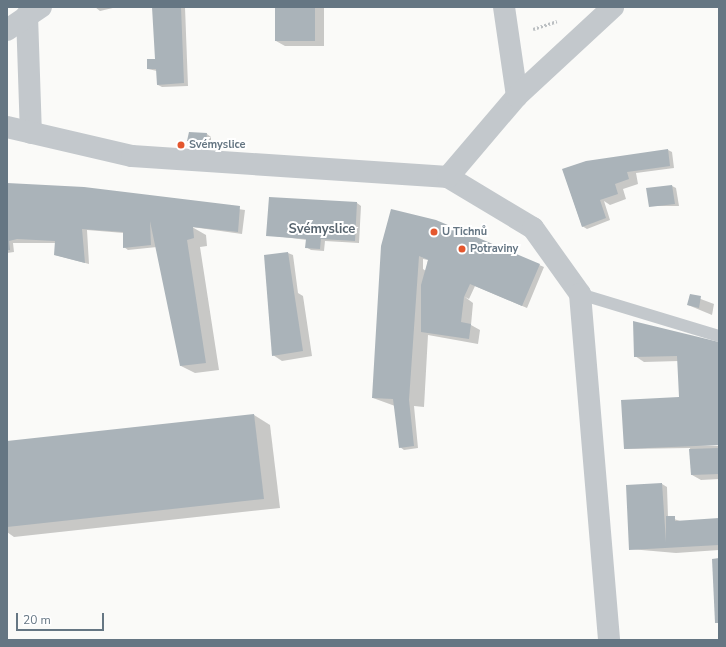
<!DOCTYPE html>
<meta charset="utf-8">
<style>
body{margin:0}
#map{position:relative;width:726px;height:647px;overflow:hidden;background:#fafaf8;font-family:"Nunito Sans",sans-serif}
div>[style]{position:absolute}
[style*='--x']{left:calc(var(--x)*1px);top:calc(var(--y)*1px);width:calc(var(--w)*1px);rotate:calc(var(--a)*1deg)}
.shadow>*{inset:0;background:#0003}
.building>*{inset:0;background:#aab3b9}
.path>*{height:2.5px;margin-top:-1.25px;transform-origin:0;background:repeating-linear-gradient(90deg,#bbbfc2 0 2px,transparent 0 4px)}
.service>*{height:12px;margin:-6px;padding:0 6px;transform-origin:6px;border-radius:6px;background:#c3c8cc}
.minor>*{height:22px;margin:-11px;padding:0 11px;transform-origin:11px;border-radius:11px;background:#c3c8cc}
.tertiary>*{height:22px;margin:-11px;padding:0 11px;transform-origin:11px;border-radius:11px;background:#c3c8cc}
.dots>*{width:11px;height:11px;translate:-50% -50%;box-sizing:border-box;border:2px solid #fff;border-radius:50%}
span{translate:-50% -50%;white-space:nowrap;text-align:center;line-height:1.15;-webkit-text-stroke:4px #fff;paint-order:stroke}
.poi-label{font-size:11px;color:#657683;font-weight:700}
.left{translate:0 -50%;text-align:left}
.quarter-label{font-size:13px;color:#57646e;font-weight:700}
.frame{position:absolute;inset:0;border:8px solid #657683;pointer-events:none}
.scale{position:absolute;left:16px;top:613px;width:88px;height:18px;box-sizing:border-box;border:2px solid #657683;border-top:0;padding-left:5px;font-size:12px;line-height:14px;white-space:nowrap;color:#657683;-webkit-text-stroke:3px #fff;paint-order:stroke}
</style>
<div id="map">
<div class="shadow">
<i style="clip-path:polygon(95px 7px,117px 7px,100px 11px)"></i>
<i style="clip-path:polygon(153px 7px,185px 7px,188px 86px,162px 87px,158px 85px,157px 71px,148px 69px,157px 60px)"></i>
<i style="clip-path:polygon(276px 7px,324px 7px,324px 46px,285px 46px,276px 41px)"></i>
<i style="clip-path:polygon(190px 133px,207px 134px,211px 137px,211px 145px,193px 143px,188px 140px)"></i>
<i style="clip-path:polygon(668px 150px,672px 152px,674px 168px,636px 173px,638px 184px,623px 189px,626px 199px,610px 205px,604px 201px,610px 220px,587px 229px,582px 226px,563px 170px)"></i>
<i style="clip-path:polygon(7px 185px,84px 188px,245px 210px,242px 234px,192px 227px,206px 235px,207px 246px,200px 247px,219px 370px,195px 373px,181px 366px,157px 247px,128px 250px,124px 247px,124px 233px,87px 230px,89px 264px,55px 255px,56px 243px,13px 243px,14px 252px,7px 253px)"></i>
<i style="clip-path:polygon(672px 186px,676px 188px,679px 206px,649px 206px)"></i>
<i style="clip-path:polygon(357px 203px,361px 206px,359px 243px,325px 241px,324px 251px,311px 250px,306px 247px,307px 240px,267px 235px)"></i>
<i style="clip-path:polygon(evenodd,436px 221px,544px 267px,527px 308px,475px 286px,469px 299px,465px 297px,473px 303px,471px 325px,480px 330px,478px 344px,428px 335px,424px 407px,414px 406px,418px 448px,404px 450px,400px 447px,395px 406px,373px 398px,381px 264px,436px 221px,420px 256px,428px 258px,428px 260px,420px 256px,436px 221px,423px 259px,428px 260px,426px 271px,423px 269px,423px 259px)"></i>
<i style="clip-path:polygon(288px 253px,293px 255px,298px 293px,303px 296px,312px 356px,282px 361px,273px 355px,265px 256px)"></i>
<i style="clip-path:polygon(690px 295px,714px 304px,712px 315px,688px 305px)"></i>
<i style="clip-path:polygon(719px 343px,719px 444px,697px 445px,719px 446px,719px 479px,701px 480px,692px 475px,690px 448px,625px 449px,682px 401px,679px 361px,644px 362px,635px 356px)"></i>
<i style="clip-path:polygon(254px 415px,270px 425px,280px 508px,14px 537px,7px 532px,7px 442px)"></i>
<i style="clip-path:polygon(662px 484px,667px 487px,668px 517px,683px 522px,719px 519px,719px 550px,676px 553px,630px 549px,627px 486px)"></i>
</div>
<div class="building">
<i style="clip-path:polygon(152px 7px,181px 7px,184px 83px,157px 85px,156px 69px,147px 69px,147px 59px,155px 59px)"></i>
<i style="clip-path:polygon(275px 7px,315px 7px,315px 41px,275px 41px)"></i>
<i style="clip-path:polygon(189px 132px,207px 133px,206px 143px,187px 141px)"></i>
<i style="clip-path:polygon(668px 149px,670px 166px,627px 172px,629px 179px,615px 184px,618px 194px,600px 200px,606px 218px,582px 227px,562px 169px,586px 161px)"></i>
<i style="clip-path:polygon(7px 183px,84px 187px,240px 206px,238px 232px,193px 227px,194px 238px,187px 240px,206px 363px,180px 366px,150px 221px,151px 245px,123px 248px,123px 232px,82px 229px,85px 263px,54px 255px,55px 241px,17px 239px,9px 241px,10px 250px,7px 250px)"></i>
<i style="clip-path:polygon(672px 185px,675px 204px,649px 207px,646px 188px)"></i>
<i style="clip-path:polygon(269px 197px,357px 202px,355px 241px,321px 239px,320px 249px,305px 248px,306px 239px,266px 236px)"></i>
<i style="clip-path:polygon(391px 209px,436px 220px,540px 264px,522px 306px,470px 284px,464px 297px,461px 322px,471px 324px,469px 339px,421px 332px,421px 285px,428px 260px,419px 256px,409px 400px,414px 446px,399px 448px,393px 399px,372px 398px,381px 246px)"></i>
<i style="clip-path:polygon(288px 252px,303px 351px,272px 356px,264px 255px)"></i>
<i style="clip-path:polygon(690px 294px,701px 296px,699px 308px,687px 305px)"></i>
<i style="clip-path:polygon(633px 321px,719px 342px,719px 445px,624px 449px,621px 400px,679px 397px,677px 356px,634px 357px)"></i>
<i style="clip-path:polygon(254px 414px,264px 499px,7px 527px,7px 441px)"></i>
<i style="clip-path:polygon(719px 448px,719px 474px,691px 475px,689px 449px)"></i>
<i style="clip-path:polygon(662px 483px,666px 542px,666px 516px,675px 516px,675px 521px,719px 518px,719px 545px,629px 550px,626px 485px)"></i>
<i style="clip-path:polygon(719px 558px,719px 623px,715px 623px,712px 559px)"></i>
</div>
<div class="path">
<i style="--x:533;--y:29;--w:25;--a:-18"></i>
</div>
<div class="service">
<i style="--x:580;--y:294;--w:145;--a:16.8"></i>
</div>
<div class="minor">
<i style="--x:504;--y:7;--w:90;--a:81.7"></i>
<i style="--x:27;--y:15;--w:118;--a:88.1"></i>
<i style="--x:7;--y:30;--w:41;--a:-34.1"></i>
</div>
<div class="tertiary">
<i style="--x:7;--y:127;--w:128;--a:13.1"></i>
<i style="--x:132;--y:156;--w:317;--a:3.8"></i>
<i style="--x:448;--y:177;--w:99;--a:31"></i>
<i style="--x:533;--y:228;--w:81;--a:54.5"></i>
<i style="--x:580;--y:294;--w:347;--a:85.2"></i>
<i style="--x:448;--y:177;--w:106;--a:-49.6"></i>
<i style="--x:517;--y:96;--w:131;--a:-42.8"></i>
</div>
<div class="dots">
<i style="left:181px;top:145px;background:#e4572e"></i>
<i style="left:434px;top:232px;background:#e4572e"></i>
<i style="left:462px;top:249px;background:#e4572e"></i>
</div>
<div class="poi-label">
<span class="left" style="left:189px;top:145px">Svémyslice</span>
<span class="left" style="left:442px;top:232px">U Tichnů</span>
<span class="left" style="left:470px;top:249px">Potraviny</span>
</div>
<div class="quarter-label">
<span style="left:322px;top:229px">Svémyslice</span>
</div>
<div class="frame"></div>
<div class="scale">20 m</div>
</div>
